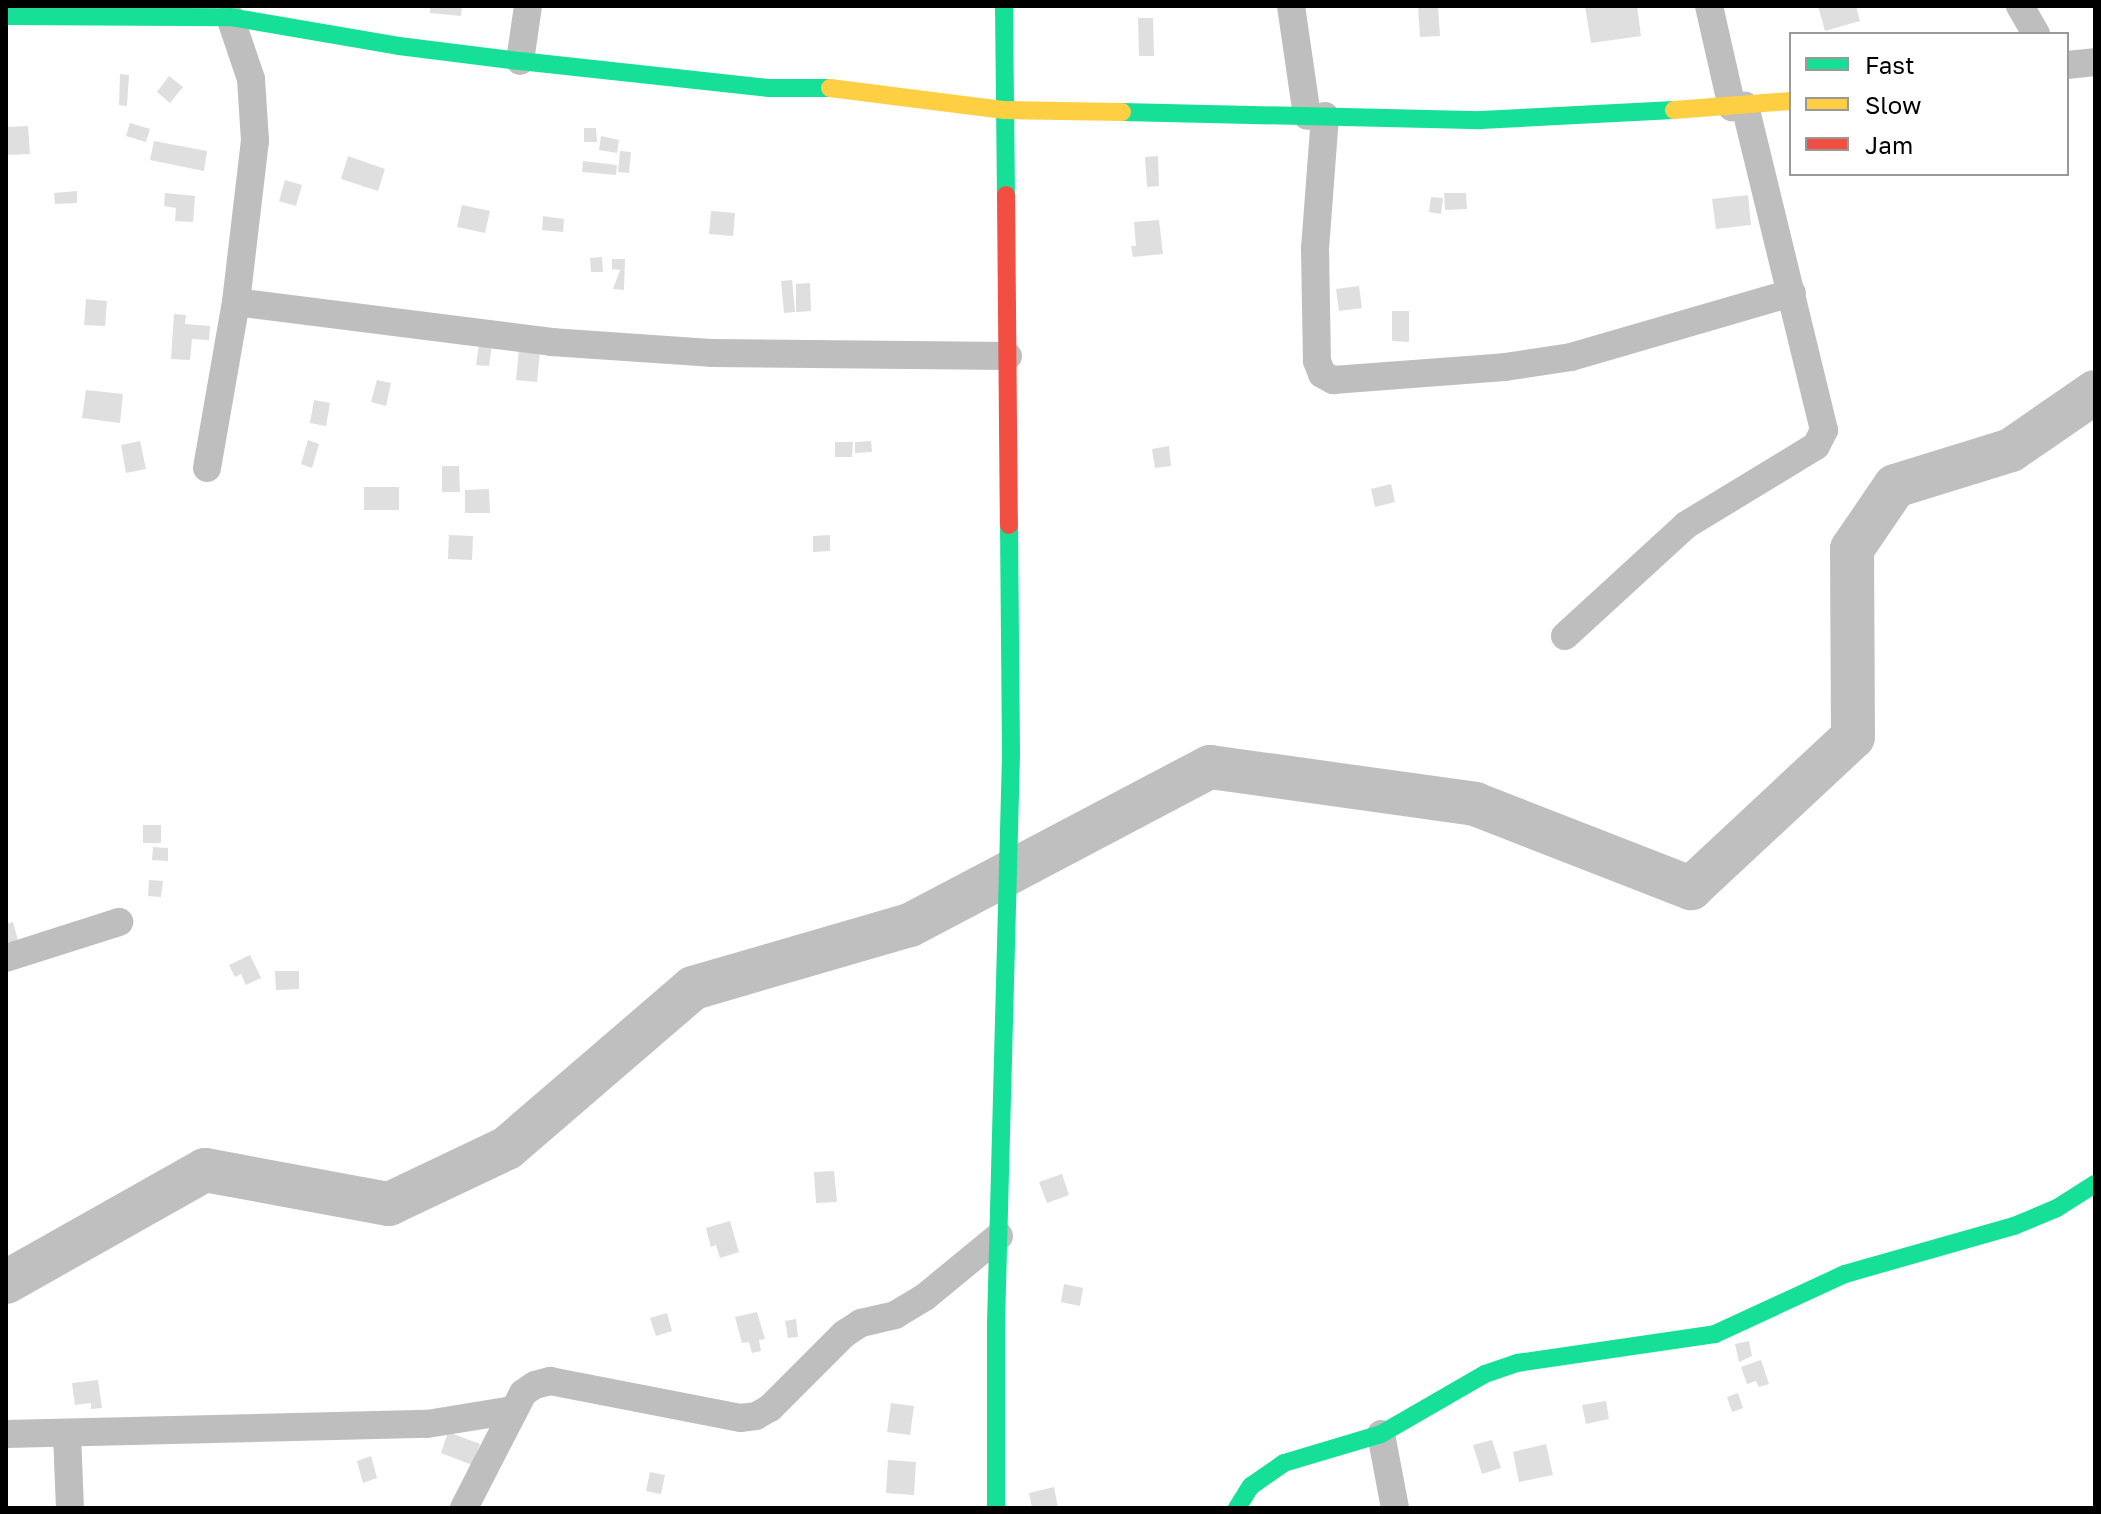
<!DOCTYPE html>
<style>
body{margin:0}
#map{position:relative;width:2101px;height:1514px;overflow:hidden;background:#fff;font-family:"Golos Text",sans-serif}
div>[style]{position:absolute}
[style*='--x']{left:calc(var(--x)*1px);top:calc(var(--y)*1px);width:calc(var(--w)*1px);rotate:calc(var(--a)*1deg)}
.river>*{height:44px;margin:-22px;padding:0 22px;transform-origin:22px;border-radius:22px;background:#bfbfbf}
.building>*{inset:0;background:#dfdfdf}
.street>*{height:28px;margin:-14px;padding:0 14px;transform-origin:14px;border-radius:14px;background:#bebebe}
.fast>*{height:18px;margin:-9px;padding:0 9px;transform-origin:9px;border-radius:9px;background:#16e098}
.slow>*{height:18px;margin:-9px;padding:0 9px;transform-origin:9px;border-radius:9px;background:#ffcf43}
.jam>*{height:18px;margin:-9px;padding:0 9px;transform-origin:9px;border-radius:9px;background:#f24e42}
span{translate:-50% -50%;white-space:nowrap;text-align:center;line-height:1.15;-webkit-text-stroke:8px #fff;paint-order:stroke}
.frame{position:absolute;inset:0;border:8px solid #000;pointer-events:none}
.legend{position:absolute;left:1789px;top:32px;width:280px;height:144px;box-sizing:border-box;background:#fff;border:2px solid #999;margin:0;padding:10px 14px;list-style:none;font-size:24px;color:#000}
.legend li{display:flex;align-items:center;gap:16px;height:40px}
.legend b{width:40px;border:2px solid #999}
</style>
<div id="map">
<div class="river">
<i style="--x:6;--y:1282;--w:228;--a:-29.4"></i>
<i style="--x:205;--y:1170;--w:187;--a:10.5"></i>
<i style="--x:389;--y:1204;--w:131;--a:-25.4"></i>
<i style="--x:507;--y:1148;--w:245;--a:-40.7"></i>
<i style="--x:693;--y:988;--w:226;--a:-16.2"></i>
<i style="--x:910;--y:925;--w:339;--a:-27.8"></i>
<i style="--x:1210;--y:767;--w:268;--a:7.9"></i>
<i style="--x:1475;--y:804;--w:232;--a:21.3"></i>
<i style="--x:1691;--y:888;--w:221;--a:-43"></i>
<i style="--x:1853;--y:737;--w:188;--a:-90.3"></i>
<i style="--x:1852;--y:549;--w:76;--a:-55.7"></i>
<i style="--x:1895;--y:486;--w:121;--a:-17.2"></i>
<i style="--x:2011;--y:450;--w:102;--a:-34.6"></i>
</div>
<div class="building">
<i style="clip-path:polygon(430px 6px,462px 6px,461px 16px,430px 13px)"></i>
<i style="clip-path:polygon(1418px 6px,1438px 6px,1440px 36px,1420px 37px)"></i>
<i style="clip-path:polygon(1585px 6px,1637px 6px,1641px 36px,1591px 43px)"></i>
<i style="clip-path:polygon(1818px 6px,1856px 6px,1860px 21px,1825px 31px)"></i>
<i style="clip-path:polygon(1138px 18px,1153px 18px,1154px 56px,1139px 56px)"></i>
<i style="clip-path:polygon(120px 74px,129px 75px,127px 106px,119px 105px)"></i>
<i style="clip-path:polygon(169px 76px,183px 87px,170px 103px,157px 92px)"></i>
<i style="clip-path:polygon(130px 123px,150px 129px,146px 142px,126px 136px)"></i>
<i style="clip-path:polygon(28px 126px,30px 154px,6px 155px,6px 127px)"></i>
<i style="clip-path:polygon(584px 128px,596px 128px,597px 142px,584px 142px)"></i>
<i style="clip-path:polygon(601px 136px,619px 140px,617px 153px,599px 150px)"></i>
<i style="clip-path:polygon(154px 141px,207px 151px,204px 171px,150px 160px)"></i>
<i style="clip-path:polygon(620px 151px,631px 152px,629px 173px,618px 172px)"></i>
<i style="clip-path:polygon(348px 156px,385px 169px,378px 191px,341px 179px)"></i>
<i style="clip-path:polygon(1158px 156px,1159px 186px,1147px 187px,1145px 157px)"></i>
<i style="clip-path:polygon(583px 161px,617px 165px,616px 175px,582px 172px)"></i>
<i style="clip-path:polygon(285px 180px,302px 185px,296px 206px,279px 201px)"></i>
<i style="clip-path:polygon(77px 191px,77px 203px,55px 204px,54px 193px)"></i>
<i style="clip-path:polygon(165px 193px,195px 196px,193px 222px,175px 221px,176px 208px,164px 206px)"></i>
<i style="clip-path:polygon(1444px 193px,1466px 193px,1467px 209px,1445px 210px)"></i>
<i style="clip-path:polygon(1748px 195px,1751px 225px,1716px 229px,1712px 199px)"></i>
<i style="clip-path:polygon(1431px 197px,1443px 198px,1441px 214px,1429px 212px)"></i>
<i style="clip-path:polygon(462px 205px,490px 211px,485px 233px,457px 227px)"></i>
<i style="clip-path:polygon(711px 211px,735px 213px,733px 236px,709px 234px)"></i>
<i style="clip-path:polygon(543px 216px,564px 219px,563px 232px,542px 230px)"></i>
<i style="clip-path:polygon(1159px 220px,1163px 254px,1133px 257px,1131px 246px,1136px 246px,1134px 222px)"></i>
<i style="clip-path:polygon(602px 257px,603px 272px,591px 272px,590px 258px)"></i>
<i style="clip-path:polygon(612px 259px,625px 259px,624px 290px,613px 289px,620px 270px,612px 269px)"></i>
<i style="clip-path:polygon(792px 280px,795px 312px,784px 313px,781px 281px)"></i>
<i style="clip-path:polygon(810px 283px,811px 311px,796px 312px,796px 284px)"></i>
<i style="clip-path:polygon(1359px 286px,1362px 308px,1339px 311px,1336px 289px)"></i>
<i style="clip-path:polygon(86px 299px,107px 301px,105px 326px,84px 325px)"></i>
<i style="clip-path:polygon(1392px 311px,1409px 311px,1409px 342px,1392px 341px)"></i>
<i style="clip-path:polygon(174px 314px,186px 315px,185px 324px,210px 326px,209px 340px,192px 339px,190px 360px,171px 359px)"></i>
<i style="clip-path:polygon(479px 344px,492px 345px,489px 366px,476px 365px)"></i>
<i style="clip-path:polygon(519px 349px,540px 350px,537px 382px,516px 380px)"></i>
<i style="clip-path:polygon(377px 380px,391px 383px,386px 406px,371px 402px)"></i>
<i style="clip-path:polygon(86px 390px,123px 394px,120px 423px,82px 418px)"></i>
<i style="clip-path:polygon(314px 400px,330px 403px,326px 426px,310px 423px)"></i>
<i style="clip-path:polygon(308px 440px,319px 444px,312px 468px,301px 464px)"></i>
<i style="clip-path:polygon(140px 441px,146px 469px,126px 473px,121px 445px)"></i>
<i style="clip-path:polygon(871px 441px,872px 452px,855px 453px,855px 442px)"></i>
<i style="clip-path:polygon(835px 442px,853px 442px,852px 457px,835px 457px)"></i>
<i style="clip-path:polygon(1169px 446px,1171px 466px,1155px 468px,1152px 449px)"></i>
<i style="clip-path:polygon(442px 466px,459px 466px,460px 492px,442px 492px)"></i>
<i style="clip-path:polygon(1391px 484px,1395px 502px,1375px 507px,1371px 489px)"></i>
<i style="clip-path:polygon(364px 487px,399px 487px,399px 510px,364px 510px)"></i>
<i style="clip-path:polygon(489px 489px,490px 513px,465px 513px,465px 490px)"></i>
<i style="clip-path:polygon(449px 535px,473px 536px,472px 560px,448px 559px)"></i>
<i style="clip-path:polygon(830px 535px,830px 551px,813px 552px,813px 536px)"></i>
<i style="clip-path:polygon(143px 825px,161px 825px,161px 843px,143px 843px)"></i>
<i style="clip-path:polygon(153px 847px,168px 848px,168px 861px,152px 860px)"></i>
<i style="clip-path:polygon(149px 880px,163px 881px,161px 897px,148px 896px)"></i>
<i style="clip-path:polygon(13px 922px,19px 944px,6px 947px,6px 924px)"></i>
<i style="clip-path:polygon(250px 955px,261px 978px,246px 985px,241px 974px,235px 977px,229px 965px)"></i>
<i style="clip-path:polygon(275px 971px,299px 971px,299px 989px,276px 990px)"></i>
<i style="clip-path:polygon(834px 1171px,837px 1202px,816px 1203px,814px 1172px)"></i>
<i style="clip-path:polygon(1062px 1174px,1069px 1195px,1047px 1203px,1039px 1182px)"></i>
<i style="clip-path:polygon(730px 1221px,739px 1252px,720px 1258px,716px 1245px,711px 1247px,706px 1228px)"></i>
<i style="clip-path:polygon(1064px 1284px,1083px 1288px,1080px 1306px,1061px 1302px)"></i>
<i style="clip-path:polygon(757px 1312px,765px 1339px,759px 1340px,761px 1351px,752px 1353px,749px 1342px,742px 1343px,735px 1317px)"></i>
<i style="clip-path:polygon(667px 1313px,672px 1331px,656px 1336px,650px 1318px)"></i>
<i style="clip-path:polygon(796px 1319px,798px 1337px,788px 1338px,785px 1321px)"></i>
<i style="clip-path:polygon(1749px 1341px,1752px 1356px,1739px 1362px,1735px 1344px)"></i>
<i style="clip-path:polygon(1761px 1360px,1769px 1384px,1759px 1387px,1756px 1381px,1747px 1384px,1741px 1367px)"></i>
<i style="clip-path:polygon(98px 1380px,102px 1408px,91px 1409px,91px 1403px,75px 1405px,72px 1383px)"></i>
<i style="clip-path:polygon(1738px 1393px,1743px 1408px,1732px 1412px,1727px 1397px)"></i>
<i style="clip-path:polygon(1606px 1401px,1609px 1419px,1586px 1424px,1582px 1405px)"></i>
<i style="clip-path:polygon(891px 1403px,914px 1406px,910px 1435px,887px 1432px)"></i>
<i style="clip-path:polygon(448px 1432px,480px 1444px,472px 1465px,441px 1453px)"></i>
<i style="clip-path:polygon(1492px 1440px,1501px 1468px,1482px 1474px,1473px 1445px)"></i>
<i style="clip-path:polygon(1546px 1444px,1553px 1475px,1519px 1482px,1513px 1452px)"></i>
<i style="clip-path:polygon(371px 1456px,377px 1478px,363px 1483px,357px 1461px)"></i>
<i style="clip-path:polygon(888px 1460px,916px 1462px,914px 1495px,886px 1493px)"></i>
<i style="clip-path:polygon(650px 1472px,665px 1475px,661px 1494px,646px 1491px)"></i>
<i style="clip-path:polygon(1054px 1487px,1058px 1508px,1032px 1508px,1029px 1493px)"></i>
</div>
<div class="street">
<i style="--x:1291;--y:6;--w:111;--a:81.7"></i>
<i style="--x:1709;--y:6;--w:104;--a:77.2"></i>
<i style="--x:2020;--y:6;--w:32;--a:60"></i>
<i style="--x:520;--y:61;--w:56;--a:-81.7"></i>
<i style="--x:2067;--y:65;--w:28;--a:-6"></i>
<i style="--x:1325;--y:116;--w:132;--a:94.3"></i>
<i style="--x:1315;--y:248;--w:113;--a:89"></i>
<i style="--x:1317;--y:361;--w:14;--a:69"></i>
<i style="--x:1322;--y:374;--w:13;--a:29"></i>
<i style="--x:1333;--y:380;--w:172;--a:-4.3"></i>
<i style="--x:1505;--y:367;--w:67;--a:-8.6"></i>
<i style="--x:1571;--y:357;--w:230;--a:-16.2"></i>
<i style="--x:236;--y:302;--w:318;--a:7.2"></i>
<i style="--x:551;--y:342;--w:160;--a:3.9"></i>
<i style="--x:711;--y:353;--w:297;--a:0.6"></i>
<i style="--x:207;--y:468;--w:169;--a:-80.1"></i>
<i style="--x:236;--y:302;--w:162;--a:-83.3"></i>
<i style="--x:255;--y:141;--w:62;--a:-93.7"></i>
<i style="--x:251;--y:79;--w:65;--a:-108.7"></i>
<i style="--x:1565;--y:636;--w:164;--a:-42.5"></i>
<i style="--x:1686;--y:525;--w:152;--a:-31.3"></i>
<i style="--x:1816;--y:446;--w:18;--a:-63"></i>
<i style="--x:1824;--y:430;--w:334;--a:-103.7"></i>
<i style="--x:6;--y:958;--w:119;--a:-17.7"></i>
<i style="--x:6;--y:1434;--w:421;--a:-1.4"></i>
<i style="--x:427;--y:1424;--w:87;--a:-9.2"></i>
<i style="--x:67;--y:1434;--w:74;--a:87.7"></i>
<i style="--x:1381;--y:1434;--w:75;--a:79.3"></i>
<i style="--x:464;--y:1508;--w:129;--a:-62.8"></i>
<i style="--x:523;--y:1393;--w:14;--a:-34"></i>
<i style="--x:535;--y:1385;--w:16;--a:-15"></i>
<i style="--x:550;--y:1381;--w:194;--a:11"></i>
<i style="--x:740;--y:1418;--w:16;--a:-7"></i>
<i style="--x:756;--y:1416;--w:16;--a:-30"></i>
<i style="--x:770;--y:1408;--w:105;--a:-45"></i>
<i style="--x:844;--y:1334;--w:20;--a:-33"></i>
<i style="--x:861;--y:1323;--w:35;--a:-13"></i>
<i style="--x:895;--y:1315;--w:35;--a:-31"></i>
<i style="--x:925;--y:1297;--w:96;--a:-39.5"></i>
</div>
<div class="fast">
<i style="--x:1004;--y:6;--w:189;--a:89.4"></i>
<i style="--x:6;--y:16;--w:224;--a:0.3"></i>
<i style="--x:230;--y:17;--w:171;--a:9.7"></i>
<i style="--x:399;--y:46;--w:122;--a:7.1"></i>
<i style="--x:520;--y:61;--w:250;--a:6.2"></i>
<i style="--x:769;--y:88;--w:61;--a:0"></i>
<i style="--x:1122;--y:112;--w:359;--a:1.3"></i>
<i style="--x:1481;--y:120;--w:193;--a:-3"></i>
<i style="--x:996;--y:1508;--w:184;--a:-90"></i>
<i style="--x:996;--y:1324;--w:570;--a:-88.49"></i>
<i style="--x:1011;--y:754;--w:229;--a:-90.5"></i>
<i style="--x:1237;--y:1508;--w:26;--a:-58"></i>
<i style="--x:1251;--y:1486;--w:40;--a:-34.9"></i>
<i style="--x:1284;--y:1463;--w:101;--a:-16.6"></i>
<i style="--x:1381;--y:1434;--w:120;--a:-30"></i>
<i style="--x:1485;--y:1374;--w:34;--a:-19"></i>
<i style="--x:1517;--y:1363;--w:200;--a:-8.3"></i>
<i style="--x:1715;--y:1334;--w:143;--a:-24.8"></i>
<i style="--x:1845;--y:1274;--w:176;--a:-15.9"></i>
<i style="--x:2014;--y:1226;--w:47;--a:-22.7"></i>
<i style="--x:2057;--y:1208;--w:45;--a:-32.3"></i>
</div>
<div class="slow">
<i style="--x:830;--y:88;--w:176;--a:7.2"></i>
<i style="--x:1005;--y:110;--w:117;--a:1"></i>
<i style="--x:1674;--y:110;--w:117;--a:-4.4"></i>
</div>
<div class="jam">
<i style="--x:1006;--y:195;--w:330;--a:89.5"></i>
</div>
<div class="frame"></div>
<ul class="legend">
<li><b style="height:10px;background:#16e098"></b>Fast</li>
<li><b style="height:10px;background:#ffcf43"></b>Slow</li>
<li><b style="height:10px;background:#f24e42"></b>Jam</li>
</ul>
</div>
